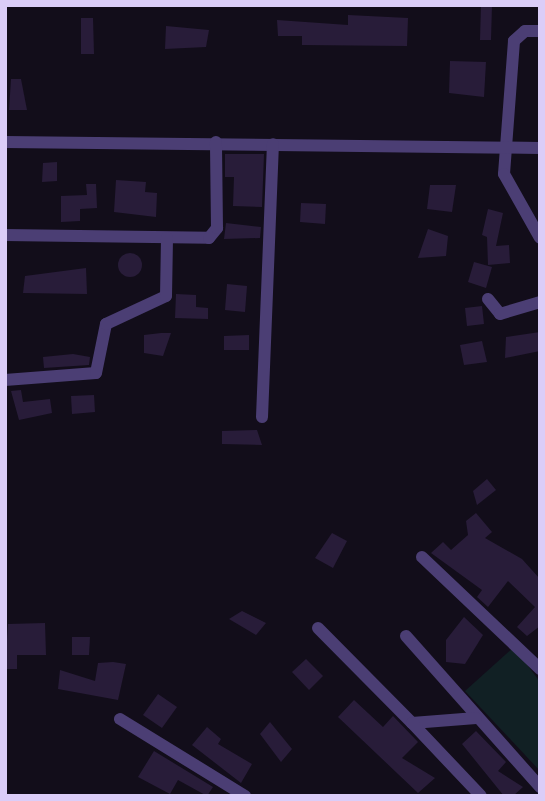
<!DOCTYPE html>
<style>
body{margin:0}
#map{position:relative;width:545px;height:801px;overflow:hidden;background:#120d1a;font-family:"Work Sans",sans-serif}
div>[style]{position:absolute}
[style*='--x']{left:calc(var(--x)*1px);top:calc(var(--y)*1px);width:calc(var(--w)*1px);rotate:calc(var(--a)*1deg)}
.green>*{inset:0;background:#112024}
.building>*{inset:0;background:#281c39}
.round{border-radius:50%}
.minor>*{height:12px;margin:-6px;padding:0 6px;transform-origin:6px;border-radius:6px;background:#4b3e74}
span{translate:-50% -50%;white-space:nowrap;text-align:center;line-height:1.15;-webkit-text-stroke:5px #120d1a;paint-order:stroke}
.frame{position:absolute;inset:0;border:7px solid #dbcdf8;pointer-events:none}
</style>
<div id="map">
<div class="green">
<i style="clip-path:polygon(514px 647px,540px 682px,540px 771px,465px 691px)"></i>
</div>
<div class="building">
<i style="clip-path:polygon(481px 5px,492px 5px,491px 40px,480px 40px)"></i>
<i style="clip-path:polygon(348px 15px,408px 18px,407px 46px,302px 45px,302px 36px,278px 36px,277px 20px,348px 25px)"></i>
<i style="clip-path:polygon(81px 18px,93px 18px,94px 54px,81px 54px)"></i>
<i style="clip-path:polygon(166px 26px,209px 30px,206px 47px,165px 49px)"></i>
<i style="clip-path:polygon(450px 61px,486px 62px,484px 97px,449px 93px)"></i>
<i style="clip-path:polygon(11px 79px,21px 79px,27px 110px,9px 110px)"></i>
<i style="clip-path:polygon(225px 154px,264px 154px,262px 207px,233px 206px,234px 177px,225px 177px)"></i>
<i style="clip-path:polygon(57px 162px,57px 181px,42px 182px,43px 163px)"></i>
<i style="clip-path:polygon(116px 180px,146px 182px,145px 192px,157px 193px,156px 217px,114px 212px)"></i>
<i style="clip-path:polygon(86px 184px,96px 184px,97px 208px,80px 209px,80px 221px,61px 222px,61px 196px,87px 195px)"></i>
<i style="clip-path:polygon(430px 185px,456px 185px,452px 212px,427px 209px)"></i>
<i style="clip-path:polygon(301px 203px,326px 204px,325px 224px,300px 222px)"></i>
<i style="clip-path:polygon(488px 209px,503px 213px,496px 246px,509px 245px,510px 263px,488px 265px,487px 237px,482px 235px)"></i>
<i style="clip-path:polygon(226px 223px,261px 227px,260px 238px,224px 239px)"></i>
<i style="clip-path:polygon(428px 229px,448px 236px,446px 256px,418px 258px)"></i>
<i class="round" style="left:118px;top:253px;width:24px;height:24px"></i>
<i style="clip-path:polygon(474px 262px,492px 267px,486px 288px,468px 282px)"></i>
<i style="clip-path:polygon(86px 268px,87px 294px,23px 293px,25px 276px)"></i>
<i style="clip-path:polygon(227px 284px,247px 286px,245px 312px,225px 310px)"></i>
<i style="clip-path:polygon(176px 294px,196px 295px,196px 307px,208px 308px,208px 319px,175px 318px)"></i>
<i style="clip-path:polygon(482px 306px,484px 324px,467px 326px,465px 308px)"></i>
<i style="clip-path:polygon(540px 332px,540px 351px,505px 358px,506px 337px)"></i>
<i style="clip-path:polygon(161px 333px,171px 333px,163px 356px,144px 353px,144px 335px)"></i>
<i style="clip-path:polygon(249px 335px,249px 350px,224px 350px,224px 336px)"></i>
<i style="clip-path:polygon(482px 341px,487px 362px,464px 365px,460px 345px)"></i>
<i style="clip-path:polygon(73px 354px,90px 357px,89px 365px,44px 368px,43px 357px)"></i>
<i style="clip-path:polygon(21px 390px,23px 402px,50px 399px,52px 413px,19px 420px,11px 391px)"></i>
<i style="clip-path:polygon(94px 395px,95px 412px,72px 414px,71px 396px)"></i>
<i style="clip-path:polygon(222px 431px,257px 430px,262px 445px,222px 444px)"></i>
<i style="clip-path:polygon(487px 479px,496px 490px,477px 505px,473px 491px)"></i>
<i style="clip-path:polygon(476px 513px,492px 532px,485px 538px,522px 559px,540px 579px,540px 626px,527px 636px,517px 627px,535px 607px,508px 581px,488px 607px,477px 597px,482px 590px,431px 553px,443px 542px,451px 550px,468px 535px,466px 521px)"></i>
<i style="clip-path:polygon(332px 533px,347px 541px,333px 568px,315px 558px)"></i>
<i style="clip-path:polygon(242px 611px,266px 623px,256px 635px,229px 619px)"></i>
<i style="clip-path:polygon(464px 617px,483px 635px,465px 664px,446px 662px,446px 640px)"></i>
<i style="clip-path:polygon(45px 623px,46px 655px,17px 655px,17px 669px,5px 669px,8px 624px)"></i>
<i style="clip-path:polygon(72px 637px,90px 637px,89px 655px,72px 655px)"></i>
<i style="clip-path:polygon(306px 659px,323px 676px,309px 690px,292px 672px)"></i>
<i style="clip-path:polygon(113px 662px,126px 664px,118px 700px,58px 689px,60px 670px,95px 681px,98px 663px)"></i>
<i style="clip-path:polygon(158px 694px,177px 707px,162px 728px,143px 715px)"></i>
<i style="clip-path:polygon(354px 700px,383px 727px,393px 716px,418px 742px,402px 758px,435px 778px,418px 793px,338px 717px)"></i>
<i style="clip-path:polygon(270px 722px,292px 749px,281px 762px,260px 734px)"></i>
<i style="clip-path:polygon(207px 727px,221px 739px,218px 744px,252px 764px,241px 783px,192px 745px)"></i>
<i style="clip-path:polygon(476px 731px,506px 762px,498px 771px,523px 787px,513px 796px,504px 796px,462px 744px)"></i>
<i style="clip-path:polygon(154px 751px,213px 787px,207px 796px,178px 780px,170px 794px,138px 777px)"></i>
</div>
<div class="minor">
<i style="--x:540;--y:31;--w:15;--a:180"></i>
<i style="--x:525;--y:31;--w:15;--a:138"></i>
<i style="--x:514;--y:41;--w:133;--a:94.3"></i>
<i style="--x:504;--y:174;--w:73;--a:60.6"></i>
<i style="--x:5;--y:142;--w:535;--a:0.64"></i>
<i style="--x:5;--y:235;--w:204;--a:0.8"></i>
<i style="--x:209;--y:238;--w:13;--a:-51"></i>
<i style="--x:217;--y:228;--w:86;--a:-90.7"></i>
<i style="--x:488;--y:299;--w:19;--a:51"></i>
<i style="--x:500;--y:314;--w:42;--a:-16.7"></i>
<i style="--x:5;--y:380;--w:91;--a:-4.4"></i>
<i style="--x:96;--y:373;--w:50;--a:-78.5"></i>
<i style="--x:106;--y:324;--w:66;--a:-25"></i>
<i style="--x:166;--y:296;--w:58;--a:-89"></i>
<i style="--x:262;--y:417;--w:273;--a:-87.7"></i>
<i style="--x:422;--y:557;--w:163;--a:43.5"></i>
<i style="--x:318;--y:628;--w:134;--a:45.3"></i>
<i style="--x:406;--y:636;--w:202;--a:48.4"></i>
<i style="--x:476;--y:718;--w:64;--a:175.5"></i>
<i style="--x:412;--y:723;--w:100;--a:46.6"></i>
<i style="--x:120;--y:719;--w:147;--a:31.6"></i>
</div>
<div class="frame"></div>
</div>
